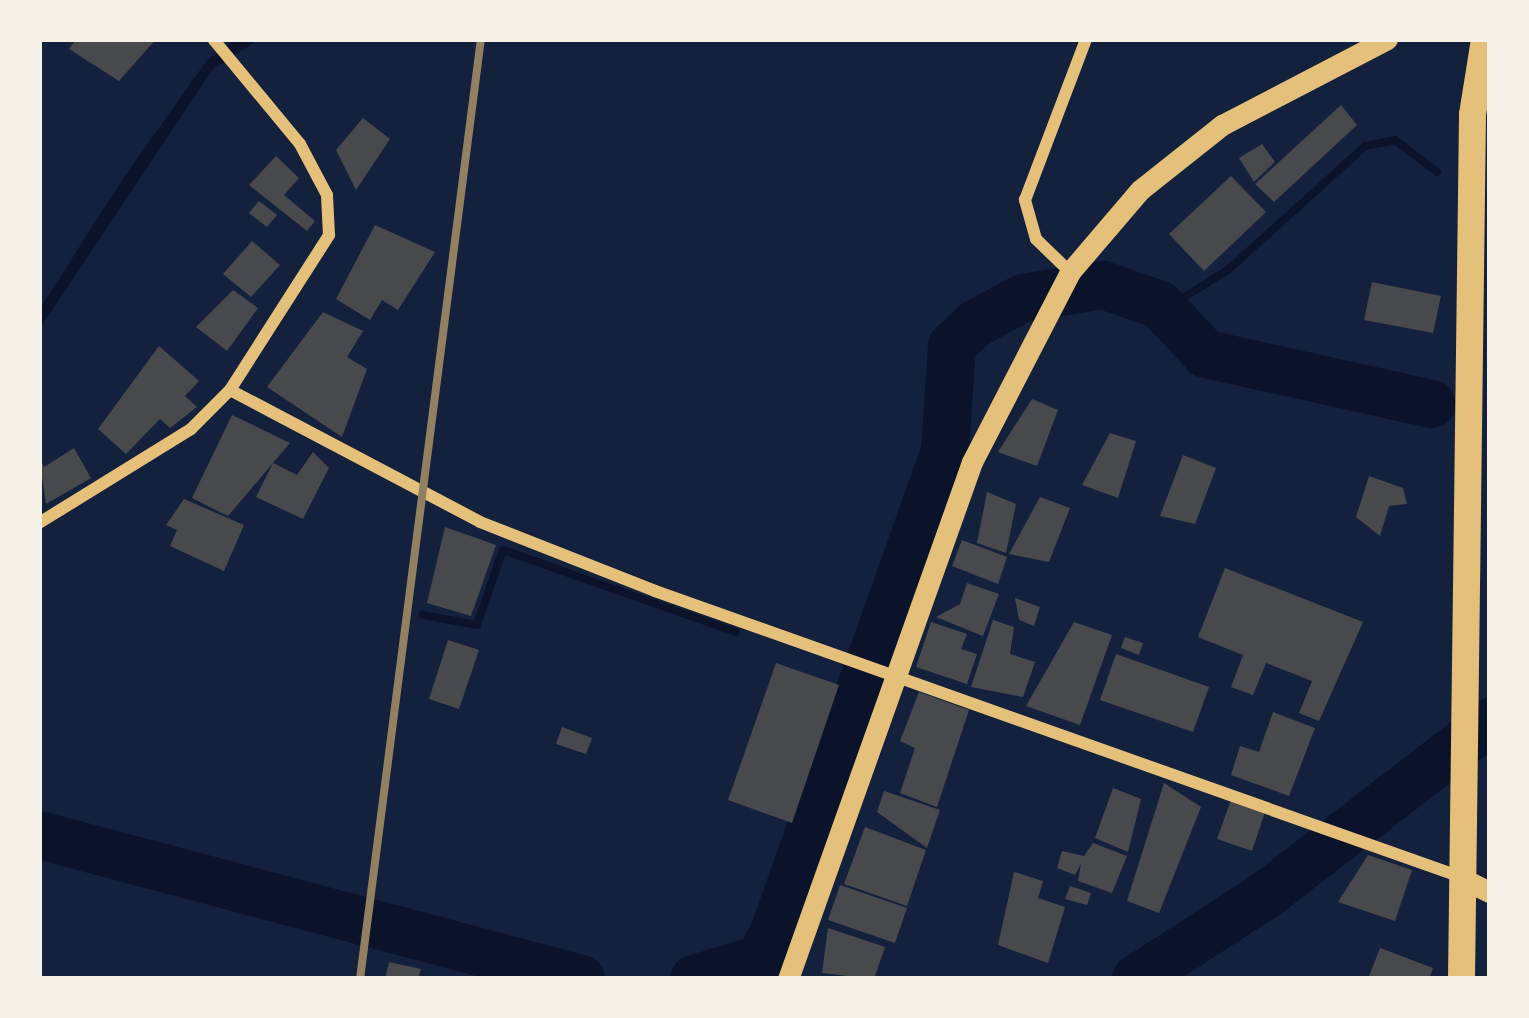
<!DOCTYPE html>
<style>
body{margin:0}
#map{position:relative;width:1529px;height:1018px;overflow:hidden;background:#14213d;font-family:Jost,sans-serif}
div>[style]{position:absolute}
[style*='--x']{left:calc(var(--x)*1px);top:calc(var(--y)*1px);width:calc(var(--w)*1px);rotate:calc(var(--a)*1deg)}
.water>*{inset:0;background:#0b132b}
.stream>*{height:8px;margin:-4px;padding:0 4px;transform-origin:4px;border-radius:4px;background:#0b132b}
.river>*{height:48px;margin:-24px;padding:0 24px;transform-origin:24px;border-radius:24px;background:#0b132b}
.building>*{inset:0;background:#48494c}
.minor>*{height:12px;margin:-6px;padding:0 6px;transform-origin:6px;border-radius:6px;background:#e5c07b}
.tertiary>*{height:21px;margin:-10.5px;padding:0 10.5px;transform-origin:10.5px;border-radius:10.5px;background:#e5c07b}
.trunk>*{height:27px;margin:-13.5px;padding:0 13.5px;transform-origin:13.5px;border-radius:13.5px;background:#e5c07b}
.rail>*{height:8px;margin:-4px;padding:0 4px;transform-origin:4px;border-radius:4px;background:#918062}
span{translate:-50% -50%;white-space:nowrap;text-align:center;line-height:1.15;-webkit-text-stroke:9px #f6f1e7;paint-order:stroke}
.frame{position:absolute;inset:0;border:42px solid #f6f1e7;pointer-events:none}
</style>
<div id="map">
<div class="water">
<i style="clip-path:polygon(235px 39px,260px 39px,213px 69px,39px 330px,39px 310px,122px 180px,207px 60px)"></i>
</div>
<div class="stream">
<i style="--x:1163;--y:310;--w:76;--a:-31.6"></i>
<i style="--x:1228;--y:270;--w:185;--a:-42.1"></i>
<i style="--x:1365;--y:146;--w:31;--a:-11"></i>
<i style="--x:1395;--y:140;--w:53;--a:37.3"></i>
<i style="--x:423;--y:615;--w:55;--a:10.5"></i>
<i style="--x:477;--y:625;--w:79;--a:-70.9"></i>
<i style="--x:503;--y:550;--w:247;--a:19.4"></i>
</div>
<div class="river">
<i style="--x:39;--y:835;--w:561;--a:14.88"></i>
<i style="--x:694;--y:979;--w:69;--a:-16.9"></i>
<i style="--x:760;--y:959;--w:34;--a:-63"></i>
<i style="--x:775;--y:929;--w:507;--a:-70.42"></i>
<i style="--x:945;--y:451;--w:105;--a:-86.2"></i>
<i style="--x:952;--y:346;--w:32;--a:-44"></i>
<i style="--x:975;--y:324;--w:55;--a:-28.4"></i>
<i style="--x:1023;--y:298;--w:81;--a:-9.2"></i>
<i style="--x:1103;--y:285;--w:60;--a:19.3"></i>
<i style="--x:1160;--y:305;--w:67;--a:46.8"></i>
<i style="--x:1206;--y:354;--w:231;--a:12.5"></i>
<i style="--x:1136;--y:979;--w:155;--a:-32.9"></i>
<i style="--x:1266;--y:895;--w:283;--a:-37.7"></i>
</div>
<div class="building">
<i style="clip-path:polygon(76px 39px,156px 39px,119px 81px,69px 49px)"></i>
<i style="clip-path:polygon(1341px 105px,1357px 125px,1274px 202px,1255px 184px)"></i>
<i style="clip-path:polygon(363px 118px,390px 139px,356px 190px,336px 150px)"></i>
<i style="clip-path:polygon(1262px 144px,1275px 162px,1254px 182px,1239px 158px)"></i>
<i style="clip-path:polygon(276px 156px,299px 178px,284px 195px,315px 221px,307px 231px,249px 185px)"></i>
<i style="clip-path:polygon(1231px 176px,1266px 212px,1204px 271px,1169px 234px)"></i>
<i style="clip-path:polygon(259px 201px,277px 215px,267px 227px,249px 213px)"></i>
<i style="clip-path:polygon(375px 225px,435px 252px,398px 310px,382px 300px,370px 320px,336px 299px)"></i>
<i style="clip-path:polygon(252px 241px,280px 265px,251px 297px,223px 274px)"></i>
<i style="clip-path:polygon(1372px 282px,1441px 296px,1433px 333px,1364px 320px)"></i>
<i style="clip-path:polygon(233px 290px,258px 308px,227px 351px,196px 327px)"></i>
<i style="clip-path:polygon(323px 312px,363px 331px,347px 357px,367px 369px,342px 437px,267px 387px)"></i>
<i style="clip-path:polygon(159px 346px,199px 381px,185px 396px,197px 407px,170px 428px,160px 419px,126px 454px,98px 429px)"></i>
<i style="clip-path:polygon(1032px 399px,1058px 410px,1037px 466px,998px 452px)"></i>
<i style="clip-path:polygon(232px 415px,290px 443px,228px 516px,192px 498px)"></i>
<i style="clip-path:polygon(1110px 433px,1136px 441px,1118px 498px,1082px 485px)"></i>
<i style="clip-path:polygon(74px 448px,91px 478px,46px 504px,39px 457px,44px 467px)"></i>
<i style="clip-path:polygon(313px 452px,329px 468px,303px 519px,256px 497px,273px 463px,297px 475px)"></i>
<i style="clip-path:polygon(1183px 455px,1216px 468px,1195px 524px,1160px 516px)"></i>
<i style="clip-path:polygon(1369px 476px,1403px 488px,1407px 504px,1389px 506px,1380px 536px,1356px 517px)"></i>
<i style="clip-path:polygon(987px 492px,1016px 504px,1006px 553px,977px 543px)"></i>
<i style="clip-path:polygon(1040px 497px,1070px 508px,1049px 562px,1009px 554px)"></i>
<i style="clip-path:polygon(184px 499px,244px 525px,224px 571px,170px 546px,177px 530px,166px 525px)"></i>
<i style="clip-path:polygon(445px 527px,496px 545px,471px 616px,427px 603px)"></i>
<i style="clip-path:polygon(962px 540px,1007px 557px,998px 584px,952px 566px)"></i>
<i style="clip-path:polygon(1225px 568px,1363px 622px,1319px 721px,1299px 713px,1312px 681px,1266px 663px,1253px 695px,1231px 687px,1243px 655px,1198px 637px)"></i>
<i style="clip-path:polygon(967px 583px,999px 594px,983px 636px,936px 617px,960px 604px)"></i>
<i style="clip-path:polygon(1015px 598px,1040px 607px,1034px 626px,1019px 620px)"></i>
<i style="clip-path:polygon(993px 620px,1014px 627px,1010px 654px,1035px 662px,1023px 697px,971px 687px)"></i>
<i style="clip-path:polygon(931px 622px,967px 634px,961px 649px,977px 654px,967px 684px,916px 667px)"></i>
<i style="clip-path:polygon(1074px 622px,1112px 635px,1080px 725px,1026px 706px)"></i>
<i style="clip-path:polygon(1125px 637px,1143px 643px,1139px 655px,1121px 648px)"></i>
<i style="clip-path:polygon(448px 640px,479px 650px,459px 709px,429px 699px)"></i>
<i style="clip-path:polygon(1116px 654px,1209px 687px,1193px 732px,1100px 700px)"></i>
<i style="clip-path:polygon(776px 663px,839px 685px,792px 823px,728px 800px)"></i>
<i style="clip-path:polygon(919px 692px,969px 710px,937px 807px,900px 793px,915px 748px,900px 741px)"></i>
<i style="clip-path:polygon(1273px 712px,1315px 728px,1289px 796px,1231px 775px,1240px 746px,1259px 752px)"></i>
<i style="clip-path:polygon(562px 727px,592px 738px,586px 754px,556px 744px)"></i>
<i style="clip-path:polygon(1164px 783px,1201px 807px,1159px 913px,1127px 901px)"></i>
<i style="clip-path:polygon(1113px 788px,1141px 799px,1128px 852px,1095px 838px)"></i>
<i style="clip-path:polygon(884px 791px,940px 810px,927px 848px,877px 812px)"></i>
<i style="clip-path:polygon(1231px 800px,1265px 812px,1252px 851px,1217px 839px)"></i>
<i style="clip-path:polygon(865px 827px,926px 850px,907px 906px,844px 884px)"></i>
<i style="clip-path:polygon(1093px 843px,1127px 856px,1112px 893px,1078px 881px,1081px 864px,1075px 875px,1057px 868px,1062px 851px,1084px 856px)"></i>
<i style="clip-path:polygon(1368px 855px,1412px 870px,1395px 921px,1338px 902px)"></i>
<i style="clip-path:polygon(1014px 872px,1043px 881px,1038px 898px,1065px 907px,1048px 963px,998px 945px)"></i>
<i style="clip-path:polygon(840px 885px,907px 908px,895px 943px,828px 920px)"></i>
<i style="clip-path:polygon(1070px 886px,1091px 893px,1087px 905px,1065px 899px)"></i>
<i style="clip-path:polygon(828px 928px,885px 947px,874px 979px,822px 973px)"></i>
<i style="clip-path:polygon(1380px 948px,1433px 968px,1429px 979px,1368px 979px)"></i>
<i style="clip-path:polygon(389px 962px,421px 969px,418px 979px,385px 979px)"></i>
</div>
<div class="minor">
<i style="--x:1070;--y:272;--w:47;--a:-135.9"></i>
<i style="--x:1036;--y:239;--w:41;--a:-105.8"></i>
<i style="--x:1025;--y:200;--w:172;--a:-69.2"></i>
<i style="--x:230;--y:390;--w:283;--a:27.8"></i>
<i style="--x:480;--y:522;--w:188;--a:21.5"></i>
<i style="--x:655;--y:591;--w:855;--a:19.54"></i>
<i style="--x:39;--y:523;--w:179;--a:-31.7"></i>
<i style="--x:191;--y:429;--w:55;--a:-45"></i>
<i style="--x:230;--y:390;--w:184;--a:-57.4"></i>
<i style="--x:329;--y:235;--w:40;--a:-92.9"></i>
<i style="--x:327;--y:195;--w:58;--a:-117.9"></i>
<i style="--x:300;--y:144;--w:136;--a:-129.6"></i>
</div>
<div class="tertiary">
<i style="--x:1467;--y:881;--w:25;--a:26"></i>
<i style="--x:788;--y:979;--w:549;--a:-70.41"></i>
<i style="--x:972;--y:462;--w:214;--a:-62.7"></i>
<i style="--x:1070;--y:272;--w:108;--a:-49.5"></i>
<i style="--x:1140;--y:190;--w:105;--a:-38.4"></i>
<i style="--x:1222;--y:125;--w:186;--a:-27.5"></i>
</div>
<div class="trunk">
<i style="--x:1461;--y:979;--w:865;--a:-89.27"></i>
<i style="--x:1472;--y:114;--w:76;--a:-80.9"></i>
</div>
<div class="rail">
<i style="--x:360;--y:979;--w:948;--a:-82.67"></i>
</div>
<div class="frame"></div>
</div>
